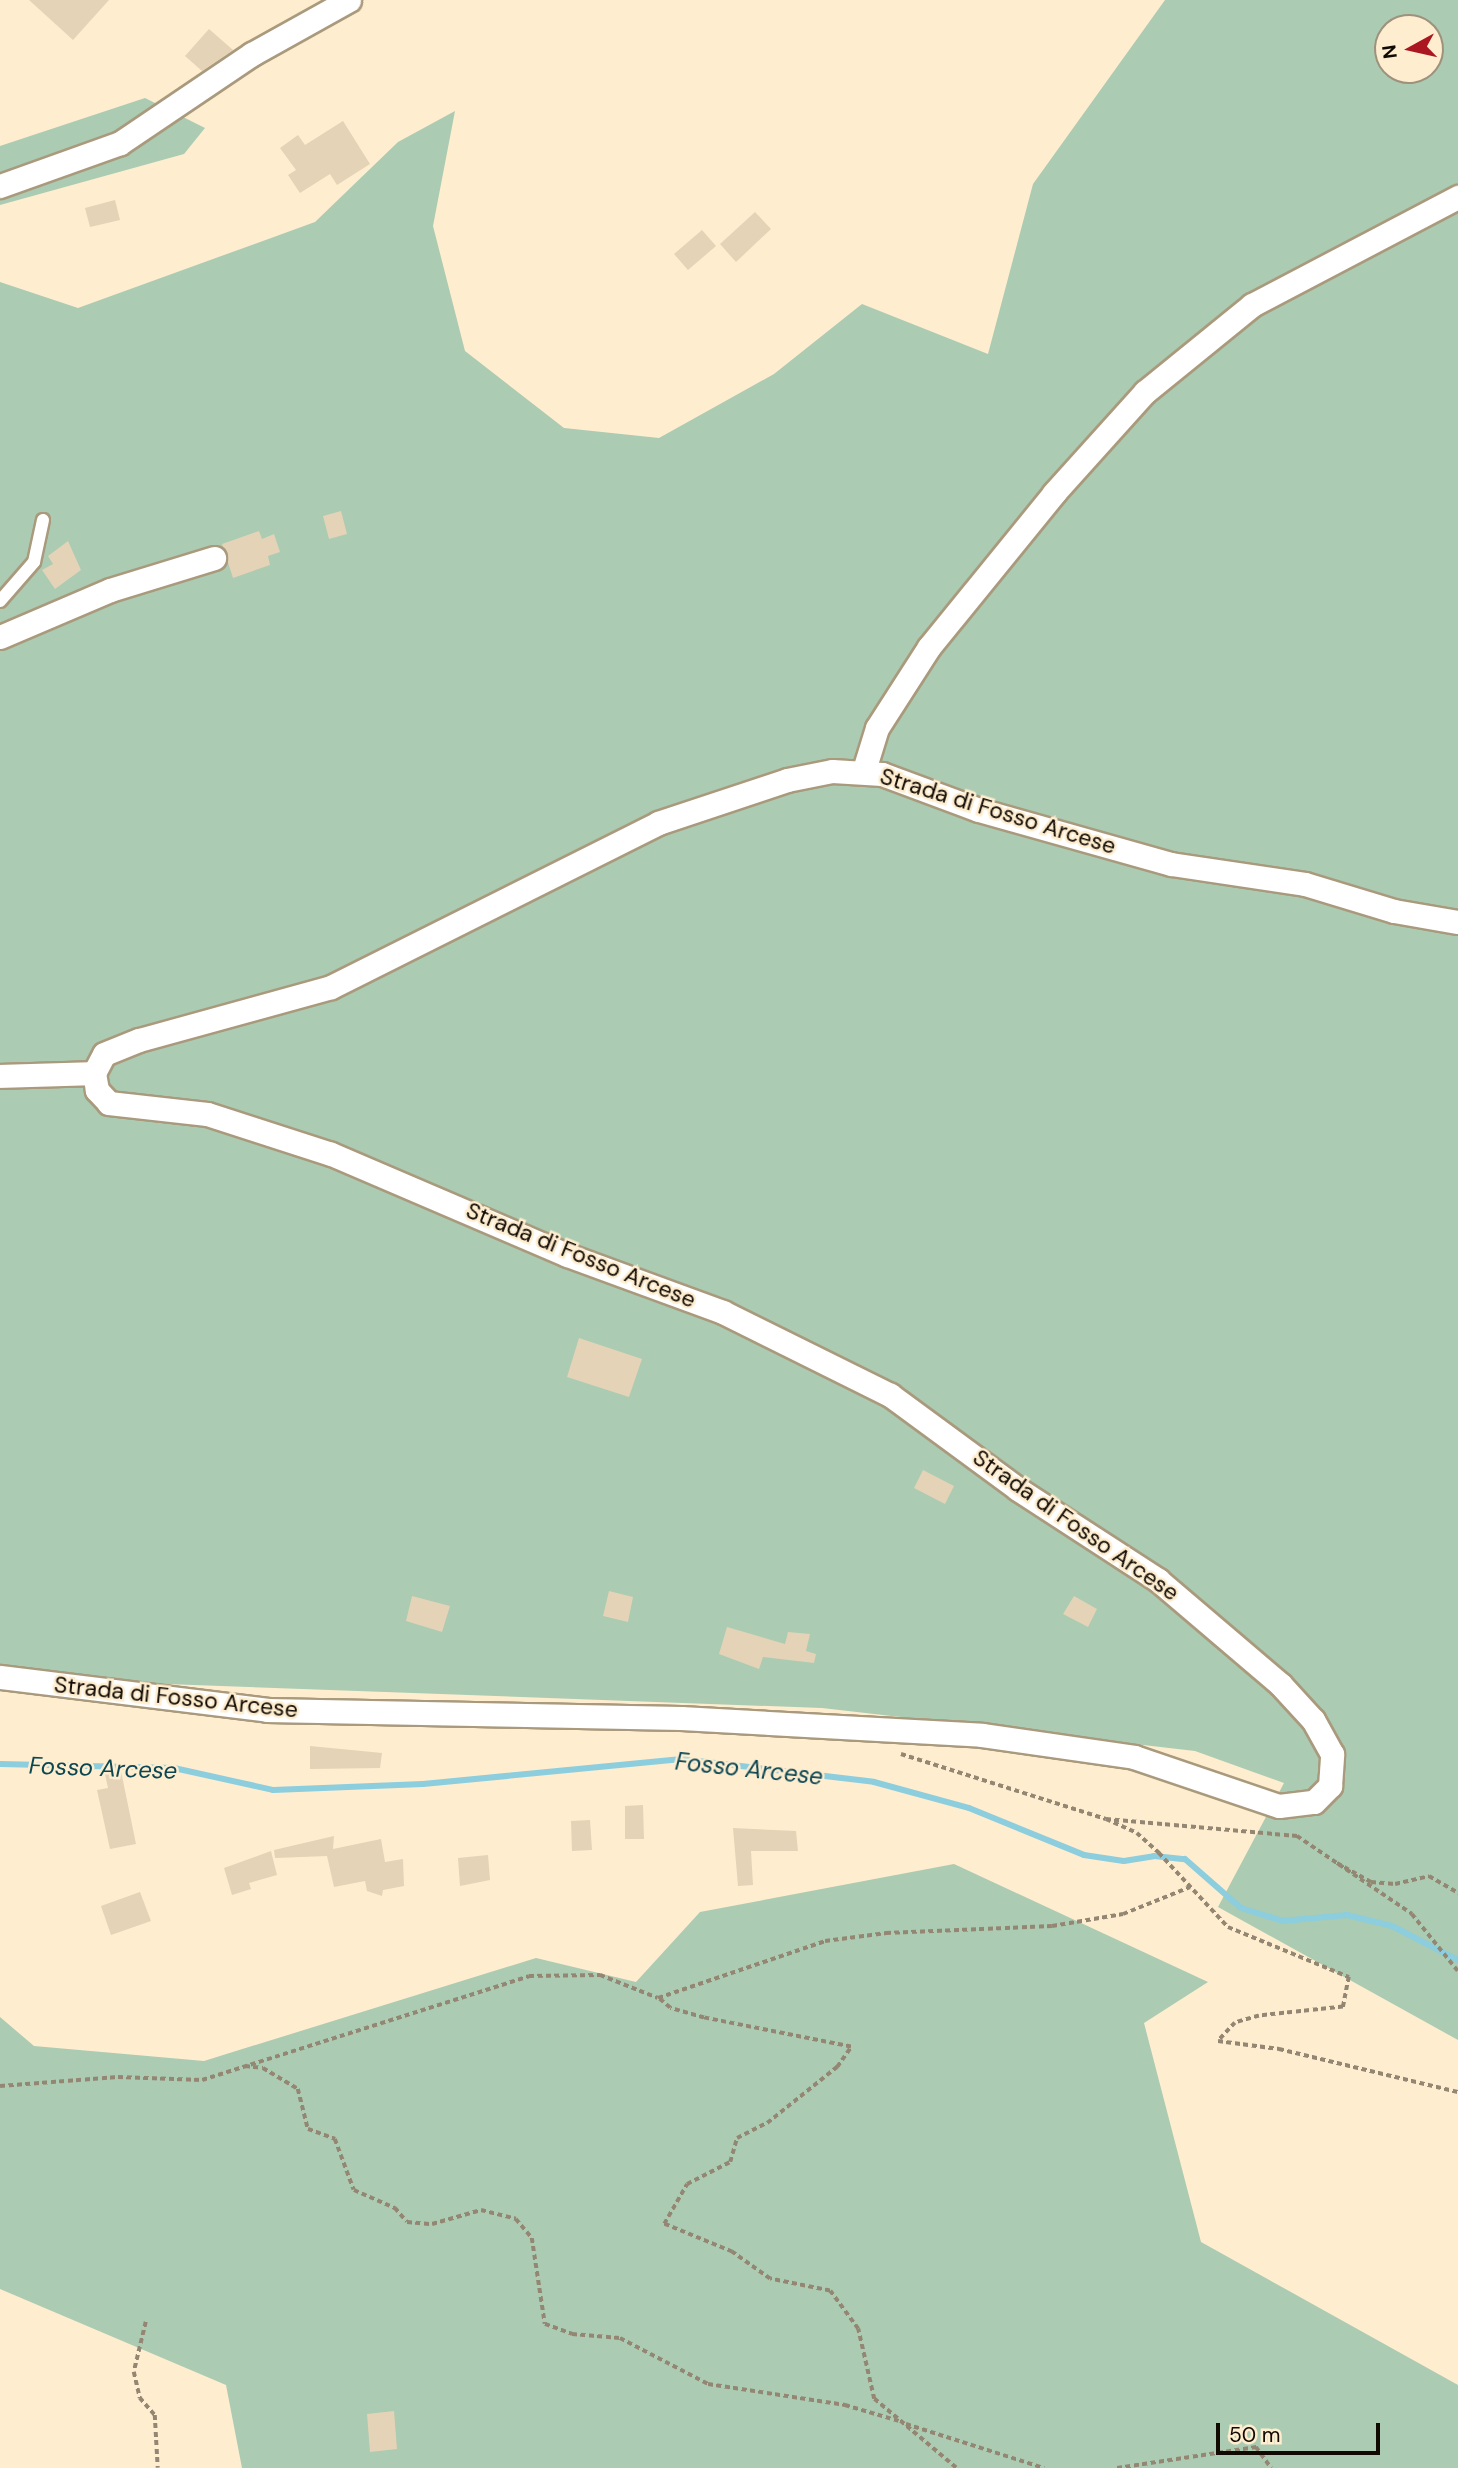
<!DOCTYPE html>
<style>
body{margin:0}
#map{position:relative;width:1458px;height:2468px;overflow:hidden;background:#feedcf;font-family:"DM Sans",sans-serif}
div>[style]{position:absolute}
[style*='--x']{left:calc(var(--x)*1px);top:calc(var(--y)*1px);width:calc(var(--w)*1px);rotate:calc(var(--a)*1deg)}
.green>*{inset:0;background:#abcbb2}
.stream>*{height:6px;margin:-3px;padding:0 3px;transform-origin:3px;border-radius:3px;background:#8ccdde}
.building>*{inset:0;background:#e4d3b6}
.path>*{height:3.5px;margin-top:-1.75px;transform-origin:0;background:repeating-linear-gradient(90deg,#938773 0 5px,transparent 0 8.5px)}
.roads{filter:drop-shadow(2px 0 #aa9a7d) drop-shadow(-2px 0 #aa9a7d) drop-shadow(0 2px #aa9a7d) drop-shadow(0 -2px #aa9a7d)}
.lane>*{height:12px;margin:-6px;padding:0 6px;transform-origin:6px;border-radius:6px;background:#fff}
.street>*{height:23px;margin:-11.5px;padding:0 11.5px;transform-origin:11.5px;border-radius:11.5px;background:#fff}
span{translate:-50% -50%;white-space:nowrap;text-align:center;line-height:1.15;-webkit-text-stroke:5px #feedcf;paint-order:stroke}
.street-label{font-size:23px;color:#100a03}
.water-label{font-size:24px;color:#0b4653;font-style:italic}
.north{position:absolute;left:1374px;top:14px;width:70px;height:70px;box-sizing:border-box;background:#feedcf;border:2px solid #9f927d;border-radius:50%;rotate:262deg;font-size:19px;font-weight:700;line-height:28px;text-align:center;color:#100a03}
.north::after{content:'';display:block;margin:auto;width:24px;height:32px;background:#ab1720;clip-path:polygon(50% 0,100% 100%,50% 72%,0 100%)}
.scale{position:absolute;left:1216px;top:2423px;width:164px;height:32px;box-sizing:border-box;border:4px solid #100a03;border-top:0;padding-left:9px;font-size:21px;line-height:24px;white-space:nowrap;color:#100a03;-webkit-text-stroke:5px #feedcf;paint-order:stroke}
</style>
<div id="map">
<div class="green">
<i style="clip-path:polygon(evenodd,1165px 0,1458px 0,1458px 2040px,1218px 1907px,1284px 1783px,1195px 1751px,822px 1708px,0 1678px,0 282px,78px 308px,315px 222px,398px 142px,455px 111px,433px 226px,465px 351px,564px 428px,659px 438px,774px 374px,862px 304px,988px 354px,1033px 184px,1165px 0,1388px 28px,1430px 28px,1430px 70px,1388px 70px,1388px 28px)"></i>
<i style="clip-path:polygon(145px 98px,205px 128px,184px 154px,0 205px,0 146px)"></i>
<i style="clip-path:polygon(954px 1864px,1208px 1982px,1144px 2023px,1201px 2242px,1458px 2385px,1458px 2468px,242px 2468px,226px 2385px,0 2289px,0 2017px,34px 2046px,204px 2061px,536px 1958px,636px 1982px,700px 1912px)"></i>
</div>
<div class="stream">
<i style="--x:0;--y:1764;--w:174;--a:1.3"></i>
<i style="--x:174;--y:1768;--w:101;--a:12.5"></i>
<i style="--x:273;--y:1790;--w:150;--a:-2.3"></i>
<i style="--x:423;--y:1784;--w:260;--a:-5.5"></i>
<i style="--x:682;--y:1759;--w:193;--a:6.8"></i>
<i style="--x:874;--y:1782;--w:98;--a:15.3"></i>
<i style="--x:969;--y:1808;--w:124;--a:22.2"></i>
<i style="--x:1084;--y:1855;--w:40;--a:8.5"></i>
<i style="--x:1124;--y:1861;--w:30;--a:-9"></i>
<i style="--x:1154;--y:1856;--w:31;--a:6"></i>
<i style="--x:1185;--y:1859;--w:74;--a:41.2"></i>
<i style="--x:1241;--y:1908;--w:44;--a:17.2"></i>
<i style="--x:1283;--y:1921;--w:64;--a:-5.4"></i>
<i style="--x:1347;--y:1915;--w:46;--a:13.7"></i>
<i style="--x:1392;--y:1926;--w:74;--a:27.3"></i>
</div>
<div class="building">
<i style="clip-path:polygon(29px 0,109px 0,73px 40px)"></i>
<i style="clip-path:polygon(209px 29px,233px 50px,202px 71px,185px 56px)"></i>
<i style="clip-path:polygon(343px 121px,370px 164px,337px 185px,330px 174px,300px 193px,288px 175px,296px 170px,280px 148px,298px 135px,305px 145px)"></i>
<i style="clip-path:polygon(115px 200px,120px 220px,90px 227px,85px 208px)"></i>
<i style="clip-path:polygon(755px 212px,771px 229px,736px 262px,720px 244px)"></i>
<i style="clip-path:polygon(702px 230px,716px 246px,688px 270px,674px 254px)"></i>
<i style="clip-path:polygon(341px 511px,347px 534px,329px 539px,323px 516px)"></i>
<i style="clip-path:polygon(259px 531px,262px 539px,274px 534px,280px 552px,268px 556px,270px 565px,233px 578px,222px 544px)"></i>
<i style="clip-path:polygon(68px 541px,81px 570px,55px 589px,42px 570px,53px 564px,48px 556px)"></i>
<i style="clip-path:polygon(579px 1338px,642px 1359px,629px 1397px,567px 1377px)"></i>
<i style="clip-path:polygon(923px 1470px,954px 1486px,945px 1504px,914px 1488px)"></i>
<i style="clip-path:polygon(609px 1591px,633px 1597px,628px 1622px,603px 1616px)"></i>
<i style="clip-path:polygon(412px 1596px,450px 1606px,442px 1632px,406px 1621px)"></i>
<i style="clip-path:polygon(1074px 1596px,1097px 1609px,1088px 1627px,1063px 1614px)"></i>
<i style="clip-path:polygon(727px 1627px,785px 1644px,788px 1632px,810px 1634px,806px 1651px,816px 1654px,814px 1663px,763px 1657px,759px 1669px,719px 1654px)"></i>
<i style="clip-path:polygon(310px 1746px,382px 1753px,380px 1768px,310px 1769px)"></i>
<i style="clip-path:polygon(121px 1771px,136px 1844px,110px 1849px,97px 1790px,108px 1788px,105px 1774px)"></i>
<i style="clip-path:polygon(643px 1805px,644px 1839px,625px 1839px,625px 1806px)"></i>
<i style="clip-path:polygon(590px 1820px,592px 1850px,572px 1851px,571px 1821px)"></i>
<i style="clip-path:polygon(733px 1828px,796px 1831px,798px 1851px,751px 1851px,753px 1885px,738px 1886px)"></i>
<i style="clip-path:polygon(334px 1836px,333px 1849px,381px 1839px,385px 1862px,403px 1859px,404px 1886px,383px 1890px,382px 1896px,367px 1891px,365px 1881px,334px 1887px,327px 1856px,275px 1858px,274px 1850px)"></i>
<i style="clip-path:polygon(271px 1851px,277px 1875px,249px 1883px,251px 1889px,232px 1895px,224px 1868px)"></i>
<i style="clip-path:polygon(488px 1855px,490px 1880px,460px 1886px,458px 1858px)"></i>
<i style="clip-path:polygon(140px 1892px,151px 1921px,111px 1935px,101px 1906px)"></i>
<i style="clip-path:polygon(394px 2411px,397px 2449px,370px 2452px,367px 2414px)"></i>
</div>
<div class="path">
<i style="--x:901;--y:1754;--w:215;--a:17.6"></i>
<i style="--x:1106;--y:1819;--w:192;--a:5.1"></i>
<i style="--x:1297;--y:1836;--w:139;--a:34.1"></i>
<i style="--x:1412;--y:1914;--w:73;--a:51.1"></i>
<i style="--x:1106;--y:1819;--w:34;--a:24"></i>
<i style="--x:1137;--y:1833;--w:30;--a:42"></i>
<i style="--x:1159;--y:1853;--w:101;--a:47"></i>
<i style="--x:1228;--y:1927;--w:131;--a:22.5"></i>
<i style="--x:1349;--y:1977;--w:31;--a:101"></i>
<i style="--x:1343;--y:2007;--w:84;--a:173.9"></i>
<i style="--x:1259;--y:2016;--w:25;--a:164"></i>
<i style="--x:1235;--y:2023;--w:25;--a:133"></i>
<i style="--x:1218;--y:2041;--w:62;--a:7.5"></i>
<i style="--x:1279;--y:2049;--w:184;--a:13.5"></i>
<i style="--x:1337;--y:1863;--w:39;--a:29"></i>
<i style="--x:1371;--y:1882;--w:24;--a:5"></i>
<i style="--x:1395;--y:1884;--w:35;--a:-13"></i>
<i style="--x:1429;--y:1876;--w:34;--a:30"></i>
<i style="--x:245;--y:2066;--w:18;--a:6"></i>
<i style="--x:263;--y:2068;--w:41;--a:31"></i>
<i style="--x:298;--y:2089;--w:41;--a:76"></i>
<i style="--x:308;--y:2129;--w:29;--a:20"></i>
<i style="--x:335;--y:2139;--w:54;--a:69.6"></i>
<i style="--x:354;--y:2190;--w:45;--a:23.7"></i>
<i style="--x:395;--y:2208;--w:18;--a:49"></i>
<i style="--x:407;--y:2222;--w:25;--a:5"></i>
<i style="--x:432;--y:2224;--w:51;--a:-15.9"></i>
<i style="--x:481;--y:2210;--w:36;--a:14"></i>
<i style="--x:516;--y:2219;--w:25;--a:50"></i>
<i style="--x:532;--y:2238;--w:87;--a:81.4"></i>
<i style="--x:545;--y:2324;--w:29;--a:20"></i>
<i style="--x:572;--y:2334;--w:48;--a:4.8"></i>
<i style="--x:620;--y:2338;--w:99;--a:27.6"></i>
<i style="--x:708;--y:2384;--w:139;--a:8.7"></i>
<i style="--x:845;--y:2405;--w:56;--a:16.5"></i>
<i style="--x:0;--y:2086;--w:118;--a:-4.4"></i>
<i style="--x:118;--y:2077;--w:84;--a:2"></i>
<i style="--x:202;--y:2080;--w:343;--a:-17.6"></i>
<i style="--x:529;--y:1976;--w:71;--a:-0.8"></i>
<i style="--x:600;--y:1975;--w:62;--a:21.6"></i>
<i style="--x:146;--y:2322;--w:51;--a:103.5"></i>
<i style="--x:134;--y:2372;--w:27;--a:77"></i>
<i style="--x:140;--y:2398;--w:23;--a:49"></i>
<i style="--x:155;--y:2415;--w:53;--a:86.8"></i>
<i style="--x:906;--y:2424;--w:145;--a:17.7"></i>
<i style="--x:956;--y:2468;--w:107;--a:-139.9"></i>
<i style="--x:874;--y:2399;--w:72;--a:-102.9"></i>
<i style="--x:858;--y:2329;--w:47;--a:-126.4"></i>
<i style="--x:830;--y:2291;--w:61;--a:-168.7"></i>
<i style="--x:770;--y:2279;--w:47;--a:-144.6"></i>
<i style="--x:732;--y:2252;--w:74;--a:-157.6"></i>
<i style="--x:664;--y:2224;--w:46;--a:-60.1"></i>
<i style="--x:687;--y:2184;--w:48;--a:-27.1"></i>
<i style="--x:730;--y:2162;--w:25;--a:-74"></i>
<i style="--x:737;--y:2138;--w:34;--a:-27"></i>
<i style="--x:767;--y:2123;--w:90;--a:-38.7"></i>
<i style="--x:837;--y:2067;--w:24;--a:-55"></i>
<i style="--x:851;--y:2047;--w:150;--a:-168.8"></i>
<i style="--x:704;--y:2018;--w:35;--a:-164"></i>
<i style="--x:670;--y:2008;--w:16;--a:-140"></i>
<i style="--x:658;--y:1998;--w:176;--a:-18.8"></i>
<i style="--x:825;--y:1941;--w:62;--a:-7.5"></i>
<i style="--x:886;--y:1933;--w:166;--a:-2.4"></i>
<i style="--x:1052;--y:1926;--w:72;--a:-9.6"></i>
<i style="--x:1123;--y:1914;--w:72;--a:-21.9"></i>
<i style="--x:1117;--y:2468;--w:141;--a:-8.6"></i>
<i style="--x:1256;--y:2447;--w:26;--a:54"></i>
</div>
<div class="roads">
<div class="lane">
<i style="--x:0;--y:601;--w:52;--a:-48.9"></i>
<i style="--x:34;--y:562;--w:43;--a:-77.9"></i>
</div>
<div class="street">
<i style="--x:0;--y:186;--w:127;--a:-19.7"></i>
<i style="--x:120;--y:143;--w:159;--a:-34"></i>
<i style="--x:252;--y:54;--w:111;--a:-29.1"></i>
<i style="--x:0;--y:637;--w:120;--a:-23.1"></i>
<i style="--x:110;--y:590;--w:109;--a:-17.1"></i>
<i style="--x:864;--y:770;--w:44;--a:-72.8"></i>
<i style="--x:877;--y:728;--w:96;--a:-57.3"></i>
<i style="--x:929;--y:647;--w:198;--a:-50.9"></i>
<i style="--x:1054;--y:493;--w:136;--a:-48"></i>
<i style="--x:1145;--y:392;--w:138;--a:-39.1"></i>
<i style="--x:1252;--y:305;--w:233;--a:-27.7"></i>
<i style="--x:0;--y:1076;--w:94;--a:-1.8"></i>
<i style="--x:0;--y:1677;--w:269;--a:7"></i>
<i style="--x:267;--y:1710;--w:414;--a:1.1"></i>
<i style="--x:681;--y:1718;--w:301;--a:3.2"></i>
<i style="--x:982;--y:1735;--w:154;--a:8.2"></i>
<i style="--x:1134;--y:1757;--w:153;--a:18.7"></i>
<i style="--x:1279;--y:1806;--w:35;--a:-7"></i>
<i style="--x:1314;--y:1802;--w:23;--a:-45"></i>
<i style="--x:1330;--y:1786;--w:32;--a:-86"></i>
<i style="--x:1332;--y:1754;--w:39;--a:-119"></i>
<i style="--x:1313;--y:1720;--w:49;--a:-132.5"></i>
<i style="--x:1280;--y:1684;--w:160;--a:-139.6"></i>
<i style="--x:1158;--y:1580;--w:167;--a:-147"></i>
<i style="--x:1018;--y:1489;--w:159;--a:-143.7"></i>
<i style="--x:890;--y:1395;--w:186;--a:-153.6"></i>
<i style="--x:723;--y:1312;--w:166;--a:-159.9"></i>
<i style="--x:567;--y:1255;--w:257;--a:-156.8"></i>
<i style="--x:331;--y:1154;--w:130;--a:-162.1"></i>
<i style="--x:207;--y:1114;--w:99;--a:-173.6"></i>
<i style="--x:109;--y:1103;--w:18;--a:-133"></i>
<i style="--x:97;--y:1090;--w:17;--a:-100"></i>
<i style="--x:94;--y:1073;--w:21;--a:-62"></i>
<i style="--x:104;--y:1054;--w:38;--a:-22"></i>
<i style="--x:139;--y:1040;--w:199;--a:-15.4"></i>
<i style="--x:331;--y:987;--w:366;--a:-26.6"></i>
<i style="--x:658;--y:823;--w:136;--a:-18.4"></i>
<i style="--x:787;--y:780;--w:46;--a:-11.3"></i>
<i style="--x:832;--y:771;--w:50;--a:3.4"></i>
<i style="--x:882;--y:774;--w:103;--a:20.4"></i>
<i style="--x:979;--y:810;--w:199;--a:15.7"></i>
<i style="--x:1171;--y:864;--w:135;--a:8.5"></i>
<i style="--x:1305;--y:884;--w:93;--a:16.9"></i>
<i style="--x:1394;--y:911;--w:65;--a:9.8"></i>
</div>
</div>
<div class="street-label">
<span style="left:998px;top:811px;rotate:17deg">Strada di Fosso Arcese</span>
<span style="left:581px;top:1255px;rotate:22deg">Strada di Fosso Arcese</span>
<span style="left:1076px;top:1525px;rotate:35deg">Strada di Fosso Arcese</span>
<span style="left:176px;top:1697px;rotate:6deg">Strada di Fosso Arcese</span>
</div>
<div class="water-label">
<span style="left:103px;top:1768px;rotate:2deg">Fosso Arcese</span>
<span style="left:749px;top:1769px;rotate:6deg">Fosso Arcese</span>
</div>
<div class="north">N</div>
<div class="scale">50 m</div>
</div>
